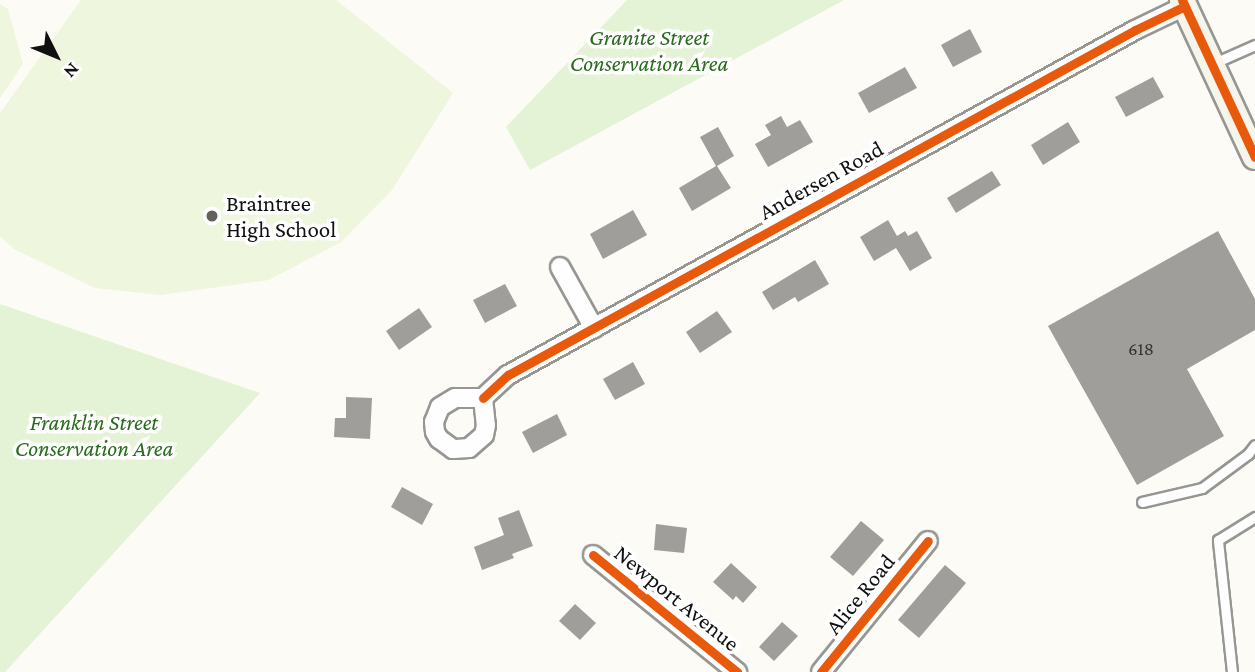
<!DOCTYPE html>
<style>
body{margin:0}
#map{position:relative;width:1255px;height:672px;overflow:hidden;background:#fcfbf5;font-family:"Crimson Pro",serif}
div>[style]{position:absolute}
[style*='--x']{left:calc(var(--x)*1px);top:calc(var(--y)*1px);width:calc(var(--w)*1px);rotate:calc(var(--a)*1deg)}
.green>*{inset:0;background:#e4f2d5}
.pitch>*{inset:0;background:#eef6de}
.building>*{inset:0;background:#a09e9a}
.roads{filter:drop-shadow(2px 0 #969693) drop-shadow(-2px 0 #969693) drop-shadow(0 2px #969693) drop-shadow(0 -2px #969693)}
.lane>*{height:9px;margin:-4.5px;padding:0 4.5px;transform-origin:4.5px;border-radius:4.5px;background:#fffefe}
.street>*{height:18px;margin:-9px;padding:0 9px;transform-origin:9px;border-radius:9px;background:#fffefe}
.secondary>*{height:24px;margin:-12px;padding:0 12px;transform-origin:12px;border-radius:12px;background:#f5f5eb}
.cycleway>*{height:9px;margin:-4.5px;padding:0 4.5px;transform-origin:4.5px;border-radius:4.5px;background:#e8590c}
.dots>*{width:19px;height:19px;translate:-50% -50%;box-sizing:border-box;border:4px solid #fff;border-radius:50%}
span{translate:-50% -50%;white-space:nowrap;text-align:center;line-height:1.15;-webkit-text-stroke:7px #fff;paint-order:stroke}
.number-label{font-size:19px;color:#343432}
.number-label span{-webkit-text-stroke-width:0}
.park-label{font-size:23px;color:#296a1d;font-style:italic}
.street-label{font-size:23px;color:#101010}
.poi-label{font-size:23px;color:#101010}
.left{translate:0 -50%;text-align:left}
.north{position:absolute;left:21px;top:21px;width:70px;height:70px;-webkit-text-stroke:5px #fff;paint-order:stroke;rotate:133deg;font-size:19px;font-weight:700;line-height:28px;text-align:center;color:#101010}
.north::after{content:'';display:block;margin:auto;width:24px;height:32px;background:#101010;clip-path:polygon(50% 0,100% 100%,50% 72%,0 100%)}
</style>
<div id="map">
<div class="green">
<i style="clip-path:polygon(627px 0,844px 0,530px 170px,506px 127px)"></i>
<i style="clip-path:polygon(0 304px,260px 393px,5px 672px,0 672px)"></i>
</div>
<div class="pitch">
<i style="clip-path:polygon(81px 0,336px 0,453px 93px,392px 190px,341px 242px,269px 280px,161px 295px,95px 288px,14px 249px,0 236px,0 113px)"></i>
<i style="clip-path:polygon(0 4px,8px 9px,23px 64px,0 98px)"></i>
</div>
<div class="building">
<i style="clip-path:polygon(970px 29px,982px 52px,953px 67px,941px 45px)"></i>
<i style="clip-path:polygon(905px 67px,917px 88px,869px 113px,858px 93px)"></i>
<i style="clip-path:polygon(1153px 77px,1164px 97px,1126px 117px,1115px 97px)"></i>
<i style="clip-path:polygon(781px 116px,787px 127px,800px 120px,813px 142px,768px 167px,755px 144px,771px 135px,765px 125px)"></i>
<i style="clip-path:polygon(1068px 122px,1080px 142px,1043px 165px,1031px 145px)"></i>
<i style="clip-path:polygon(718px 127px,734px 156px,717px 166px,731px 188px,692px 211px,679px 188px,716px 166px,700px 137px)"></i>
<i style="clip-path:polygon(992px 171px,1001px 185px,956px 213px,947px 198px)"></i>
<i style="clip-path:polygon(633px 210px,647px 235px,603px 259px,590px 234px)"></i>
<i style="clip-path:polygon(888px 220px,897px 236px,905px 231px,908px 236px,917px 231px,932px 258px,910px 271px,896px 248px,874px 261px,860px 237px)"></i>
<i style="clip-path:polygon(1218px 231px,1255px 299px,1255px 330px,1187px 369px,1224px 436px,1137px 485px,1048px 326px)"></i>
<i style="clip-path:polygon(815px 260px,829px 284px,798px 302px,795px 297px,773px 310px,762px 292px)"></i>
<i style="clip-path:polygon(505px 284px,517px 306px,485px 323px,473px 300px)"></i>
<i style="clip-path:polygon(419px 308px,432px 327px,399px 350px,386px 331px)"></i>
<i style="clip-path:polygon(717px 311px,732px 332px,700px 353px,686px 332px)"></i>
<i style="clip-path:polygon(633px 362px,645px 384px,615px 400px,603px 379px)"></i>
<i style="clip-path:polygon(346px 397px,372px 398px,370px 439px,334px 437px,335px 418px,346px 418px)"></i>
<i style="clip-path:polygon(557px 414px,567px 435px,533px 453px,522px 432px)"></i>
<i style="clip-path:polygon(402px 487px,433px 504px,422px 525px,391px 507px)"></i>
<i style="clip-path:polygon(519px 510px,533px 546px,512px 554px,514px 558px,482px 570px,474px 547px,504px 535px,498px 518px)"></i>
<i style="clip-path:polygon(861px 521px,884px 540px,853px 576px,830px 557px)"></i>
<i style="clip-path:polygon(656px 524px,687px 528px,684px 553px,654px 550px)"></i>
<i style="clip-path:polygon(731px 563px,757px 587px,743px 603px,736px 596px,733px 600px,713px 582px)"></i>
<i style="clip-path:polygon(945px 565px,966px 583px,919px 638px,898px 620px)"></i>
<i style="clip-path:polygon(575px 604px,596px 623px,580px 640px,559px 621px)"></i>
<i style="clip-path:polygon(782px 622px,798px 636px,774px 661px,759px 647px)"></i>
</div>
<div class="roads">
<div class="lane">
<i style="--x:1212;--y:64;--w:47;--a:-23.8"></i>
<i style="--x:1142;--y:502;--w:62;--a:-13.1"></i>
<i style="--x:1202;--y:488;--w:57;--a:-36.5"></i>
<i style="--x:1248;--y:454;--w:11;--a:-52"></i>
<i style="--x:1232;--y:672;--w:133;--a:-96.1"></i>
<i style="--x:1218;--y:540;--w:44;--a:-31.9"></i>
</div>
<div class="street">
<i style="--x:560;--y:267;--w:70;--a:60.9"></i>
<i style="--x:455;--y:398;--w:28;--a:0"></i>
<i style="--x:483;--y:398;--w:27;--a:84"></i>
<i style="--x:486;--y:425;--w:10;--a:101"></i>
<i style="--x:484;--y:435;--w:20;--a:139"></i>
<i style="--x:469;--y:448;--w:16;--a:176"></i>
<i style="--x:453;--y:449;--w:17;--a:-144"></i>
<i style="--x:439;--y:439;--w:8;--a:-120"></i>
<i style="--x:435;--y:432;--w:10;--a:-96"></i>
<i style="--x:434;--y:422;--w:16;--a:-68"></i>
<i style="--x:440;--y:407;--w:17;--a:-31"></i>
<i style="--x:483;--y:398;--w:34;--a:-43"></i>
<i style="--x:508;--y:375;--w:716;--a:-28.82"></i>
<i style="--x:1135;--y:30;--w:55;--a:-25.6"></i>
<i style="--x:593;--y:555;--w:186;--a:39.1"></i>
<i style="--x:821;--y:672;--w:169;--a:-50.8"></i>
</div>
<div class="secondary">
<i style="--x:1182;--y:0;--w:173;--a:65.1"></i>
</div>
</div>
<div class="cycleway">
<i style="--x:1182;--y:0;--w:173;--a:65.1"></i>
<i style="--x:483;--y:398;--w:34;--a:-43"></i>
<i style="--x:508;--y:375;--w:716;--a:-28.82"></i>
<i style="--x:1135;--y:30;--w:55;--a:-25.6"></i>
<i style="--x:593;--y:555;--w:186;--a:39.1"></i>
<i style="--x:821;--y:672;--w:169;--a:-50.8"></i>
</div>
<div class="dots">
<i style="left:212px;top:216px;background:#636260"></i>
</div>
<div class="number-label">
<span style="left:1141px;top:349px">618</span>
</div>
<div class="park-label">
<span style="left:649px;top:50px">Granite Street<br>Conservation Area</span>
<span style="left:94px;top:435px">Franklin Street<br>Conservation Area</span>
</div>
<div class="street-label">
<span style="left:821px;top:180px;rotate:-29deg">Andersen Road</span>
<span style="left:860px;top:594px;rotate:-51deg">Alice Road</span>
<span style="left:677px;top:598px;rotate:39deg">Newport Avenue</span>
</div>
<div class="poi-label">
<span class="left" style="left:226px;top:216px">Braintree<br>High School</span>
</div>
<div class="north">N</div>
</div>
